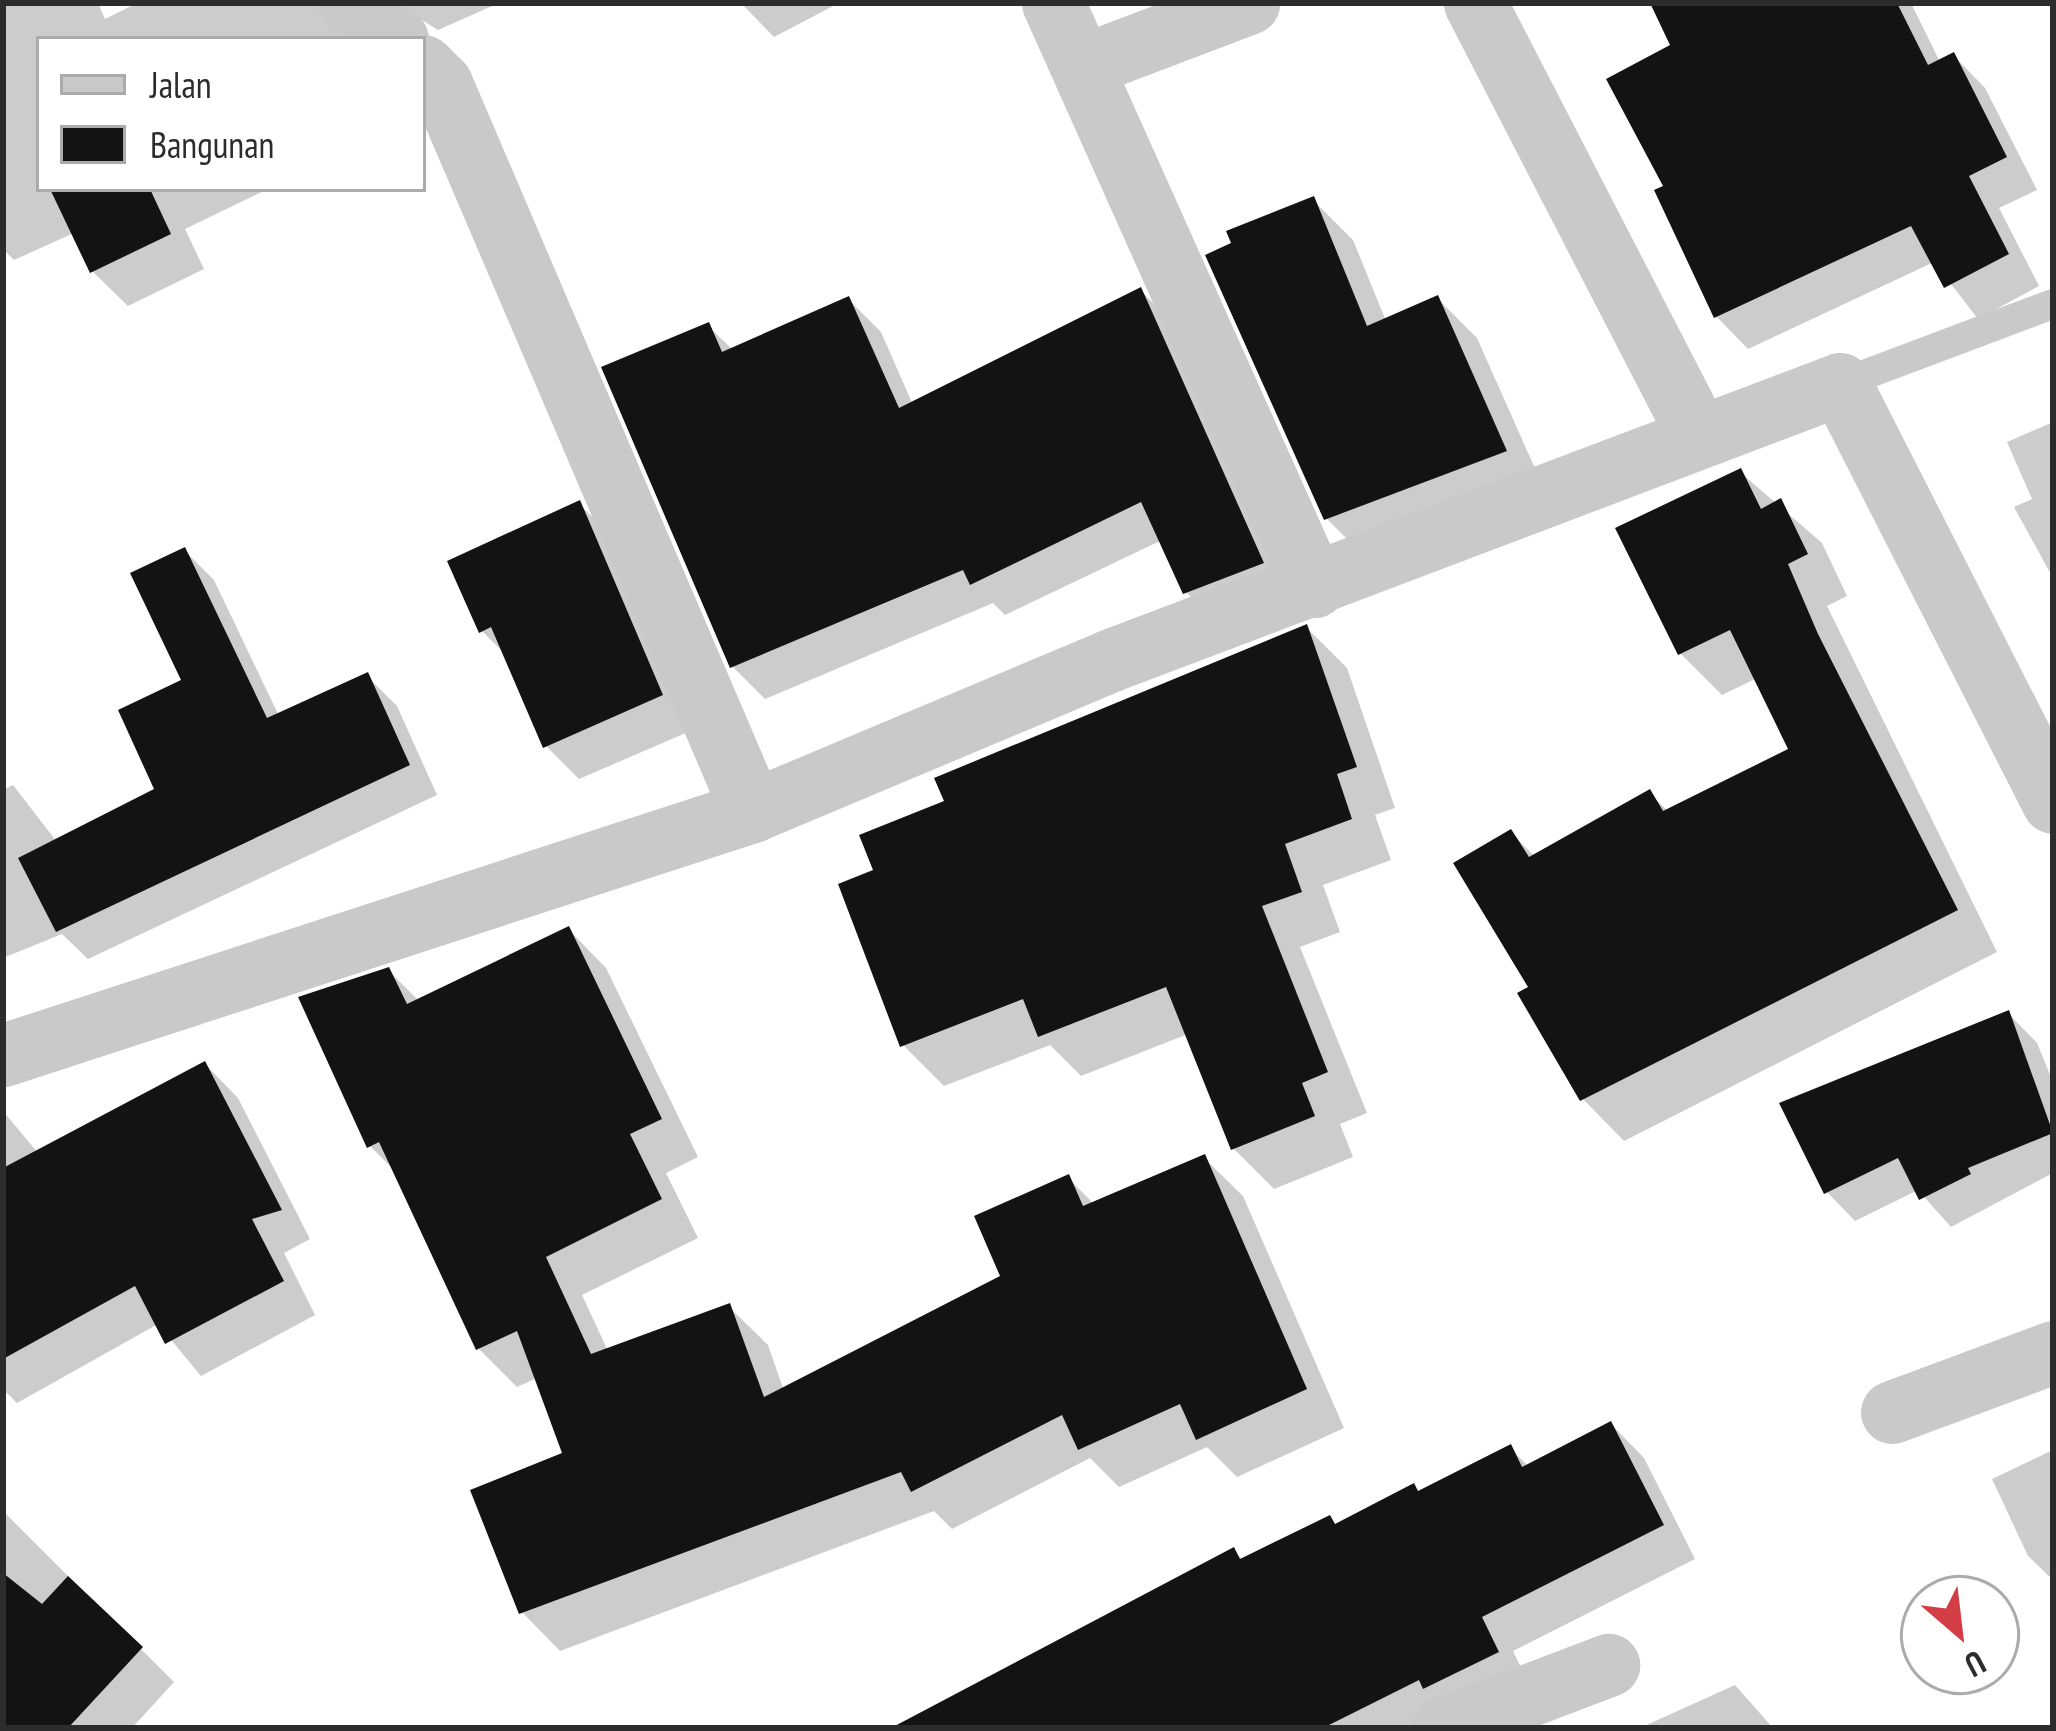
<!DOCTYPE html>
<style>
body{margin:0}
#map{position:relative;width:2056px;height:1731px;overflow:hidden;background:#fff;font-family:"PT Sans Narrow",sans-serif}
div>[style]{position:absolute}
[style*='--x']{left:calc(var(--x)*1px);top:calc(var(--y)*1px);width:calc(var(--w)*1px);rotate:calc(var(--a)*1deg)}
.shadow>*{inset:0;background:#0003}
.building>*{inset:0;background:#131313}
.service>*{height:30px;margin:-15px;padding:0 15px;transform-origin:15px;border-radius:15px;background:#c9c9c9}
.minor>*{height:63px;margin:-31.5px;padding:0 31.5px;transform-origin:31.5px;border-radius:31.5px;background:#c9c9c9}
span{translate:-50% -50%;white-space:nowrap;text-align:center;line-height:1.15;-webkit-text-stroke:12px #fff;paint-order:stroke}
.frame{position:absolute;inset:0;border:6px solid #2c2c2c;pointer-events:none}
.legend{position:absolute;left:36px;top:36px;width:390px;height:156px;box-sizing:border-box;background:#fff;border:3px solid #ababab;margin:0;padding:15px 21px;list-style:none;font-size:36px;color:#2c2c2c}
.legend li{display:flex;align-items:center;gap:24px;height:60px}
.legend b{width:60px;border:3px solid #ababab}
.north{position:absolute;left:1900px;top:1575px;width:120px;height:120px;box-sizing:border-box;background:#fff;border:3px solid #ababab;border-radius:50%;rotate:152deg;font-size:33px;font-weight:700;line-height:48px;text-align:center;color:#2c2c2c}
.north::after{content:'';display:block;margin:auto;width:42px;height:54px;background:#d33d46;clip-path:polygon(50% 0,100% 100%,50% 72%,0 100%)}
</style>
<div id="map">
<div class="shadow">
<i style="clip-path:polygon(3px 3px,98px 3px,105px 19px,137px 3px,382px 3px,351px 39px,39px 39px,39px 189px,268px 189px,185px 229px,204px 269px,128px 306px,92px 271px,74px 233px,14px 260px,3px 249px)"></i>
<i style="clip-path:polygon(395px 3px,499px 3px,438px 30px)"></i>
<i style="clip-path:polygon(741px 3px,837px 3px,837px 4px,774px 37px)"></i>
<i style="clip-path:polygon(1654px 3px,1911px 3px,1940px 62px,1953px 55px,1985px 88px,2037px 190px,1999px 208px,2039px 286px,1978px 319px,1934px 262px,1748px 349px,1716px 316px,1667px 187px,1674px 46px)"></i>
<i style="clip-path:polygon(1313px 200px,1353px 240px,1386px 321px,1437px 298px,1477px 338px,1545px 491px,1366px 558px,1326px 518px)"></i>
<i style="clip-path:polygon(1140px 290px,1173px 323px,1295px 596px,1218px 625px,1186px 592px,1162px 540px,1005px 615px,993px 603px,765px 699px,732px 666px,708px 326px,733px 350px,848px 299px,881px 332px,913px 405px)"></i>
<i style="clip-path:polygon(2053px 422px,2053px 578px,2014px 507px,2032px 499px,2007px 442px)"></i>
<i style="clip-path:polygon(1740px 472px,1822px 543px,1847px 596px,1827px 606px,1997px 952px,1624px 1141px,1583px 1099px,1532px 988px,1511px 832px,1535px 857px,1649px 793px,1669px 812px,1792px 751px,1757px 678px,1722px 695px,1680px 653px)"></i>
<i style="clip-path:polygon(579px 504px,613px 537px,695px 729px,579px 779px,546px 746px,507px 656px,482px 631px)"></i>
<i style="clip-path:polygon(184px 550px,214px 580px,279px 716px,367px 676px,397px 706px,437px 795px,88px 959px,62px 934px,3px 958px,3px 790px,13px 785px,57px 842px,158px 791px,185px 682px)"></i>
<i style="clip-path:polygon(1307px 628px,1347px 668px,1395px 808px,1375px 815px,1391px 860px,1323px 885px,1340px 932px,1300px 947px,1367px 1113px,1340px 1124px,1353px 1157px,1274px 1189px,1234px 1149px,1188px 1034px,1081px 1076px,1050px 1045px,944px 1086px,903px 1045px,877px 872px,948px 803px)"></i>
<i style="clip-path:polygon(568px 929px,606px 968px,698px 1157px,666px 1173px,698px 1238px,582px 1295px,608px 1351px,729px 1307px,768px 1345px,784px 1391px,1004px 1277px,1068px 1178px,1094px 1204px,1204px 1158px,1243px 1196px,1344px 1428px,1237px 1477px,1207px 1447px,1119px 1487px,1090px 1458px,952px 1529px,934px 1511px,560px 1651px,522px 1612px,566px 1454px,537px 1378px,517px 1387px,479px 1349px,397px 1173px,370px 1146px,388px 970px,419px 1001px)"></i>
<i style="clip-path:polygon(2009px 1014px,2037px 1043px,2053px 1082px,2053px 1173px,1951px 1227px,1918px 1190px,1855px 1221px,1827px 1192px)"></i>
<i style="clip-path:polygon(205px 1064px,238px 1098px,310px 1239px,284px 1253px,315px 1315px,201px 1376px,158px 1324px,17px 1403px,3px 1389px,3px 1111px,38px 1153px)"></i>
<i style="clip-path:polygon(1611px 1424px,1644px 1458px,1695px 1559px,1513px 1651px,1530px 1686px,1432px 1728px,965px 1728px,1234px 1551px,1244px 1561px,1330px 1518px,1337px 1526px,1420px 1493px,1510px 1448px,1529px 1467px)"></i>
<i style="clip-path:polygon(2053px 1450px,2053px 1580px,2028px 1556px,1992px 1479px)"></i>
<i style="clip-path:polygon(3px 1511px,174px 1682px,132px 1728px,3px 1724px)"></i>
<i style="clip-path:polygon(1735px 1685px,1773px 1728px,1640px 1728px)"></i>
</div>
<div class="building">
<i style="clip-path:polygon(1650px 3px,1897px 3px,1928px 65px,1954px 52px,2007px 157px,1969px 176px,2009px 254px,1944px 288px,1911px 226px,1714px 318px,1654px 190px,1663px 186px,1606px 79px,1670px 45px)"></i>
<i style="clip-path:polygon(50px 189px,150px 189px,171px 234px,90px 273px)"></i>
<i style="clip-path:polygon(1314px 196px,1367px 326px,1438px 295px,1507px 451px,1324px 520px,1205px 255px,1231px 243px,1226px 231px)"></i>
<i style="clip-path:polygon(1141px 287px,1264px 563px,1183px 594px,1141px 502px,970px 585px,963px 570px,730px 668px,601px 367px,709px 322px,722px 352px,849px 296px,899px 408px)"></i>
<i style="clip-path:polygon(1741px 468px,1761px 509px,1781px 498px,1808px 554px,1788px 564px,1818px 634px,1958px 910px,1580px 1101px,1517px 993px,1528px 987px,1453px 863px,1511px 829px,1529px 857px,1650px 789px,1663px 811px,1788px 749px,1730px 630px,1678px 655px,1615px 528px)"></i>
<i style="clip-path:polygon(580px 500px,663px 695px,543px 748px,491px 627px,479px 633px,447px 561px)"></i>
<i style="clip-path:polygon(185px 547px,267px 718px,368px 672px,410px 765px,56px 932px,18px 858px,154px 789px,118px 710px,181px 680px,130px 573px)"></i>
<i style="clip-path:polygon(1307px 624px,1357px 767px,1337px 774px,1352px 819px,1285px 844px,1302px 892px,1262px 906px,1328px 1072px,1302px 1083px,1315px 1116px,1231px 1150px,1166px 987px,1038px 1037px,1023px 999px,900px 1047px,838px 884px,873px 870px,859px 835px,944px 801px,934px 778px)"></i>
<i style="clip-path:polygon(569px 926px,662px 1119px,630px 1134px,662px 1199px,546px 1257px,591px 1354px,730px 1303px,764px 1397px,1000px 1276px,974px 1216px,1069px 1174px,1083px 1206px,1205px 1154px,1307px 1389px,1196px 1440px,1180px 1404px,1078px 1450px,1062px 1415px,911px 1492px,901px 1472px,519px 1614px,470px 1490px,562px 1453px,517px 1331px,476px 1350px,379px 1142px,367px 1148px,298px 997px,389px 967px,407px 1004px)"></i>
<i style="clip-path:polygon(2009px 1010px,2053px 1133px,1968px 1168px,1971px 1174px,1919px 1200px,1898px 1158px,1824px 1194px,1779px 1103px)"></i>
<i style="clip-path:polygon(205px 1061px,282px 1210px,252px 1219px,284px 1281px,165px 1344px,135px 1286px,3px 1359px,3px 1168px)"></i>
<i style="clip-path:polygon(1611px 1421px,1664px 1525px,1482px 1617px,1499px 1652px,1423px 1689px,1419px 1680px,1323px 1728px,891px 1728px,1234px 1547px,1240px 1559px,1330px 1515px,1335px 1524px,1414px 1483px,1418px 1491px,1511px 1444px,1522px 1467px)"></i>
<i style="clip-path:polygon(3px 1573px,42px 1604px,68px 1576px,143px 1647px,68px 1728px,3px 1728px)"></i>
</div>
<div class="service">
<i style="--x:1840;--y:384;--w:228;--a:-20.6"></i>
</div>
<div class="minor">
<i style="--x:349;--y:3;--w:60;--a:36.9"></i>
<i style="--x:1053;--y:3;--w:639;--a:65.88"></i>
<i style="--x:1475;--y:3;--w:488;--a:62.7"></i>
<i style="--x:423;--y:66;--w:25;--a:45"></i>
<i style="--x:441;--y:84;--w:791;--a:66.84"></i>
<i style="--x:1082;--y:66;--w:178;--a:-20.8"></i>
<i style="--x:3;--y:1055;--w:788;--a:-18.04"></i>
<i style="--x:752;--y:811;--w:389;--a:-22.8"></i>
<i style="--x:1111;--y:660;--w:779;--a:-20.74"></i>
<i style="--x:1840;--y:384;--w:469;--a:63"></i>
<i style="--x:1892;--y:1412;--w:172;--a:-20.4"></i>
<i style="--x:1443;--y:1728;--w:177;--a:-20.9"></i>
</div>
<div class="frame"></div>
<ul class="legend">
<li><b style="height:15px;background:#c9c9c9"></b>Jalan</li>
<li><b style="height:33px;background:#131313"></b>Bangunan</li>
</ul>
<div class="north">U</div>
</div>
